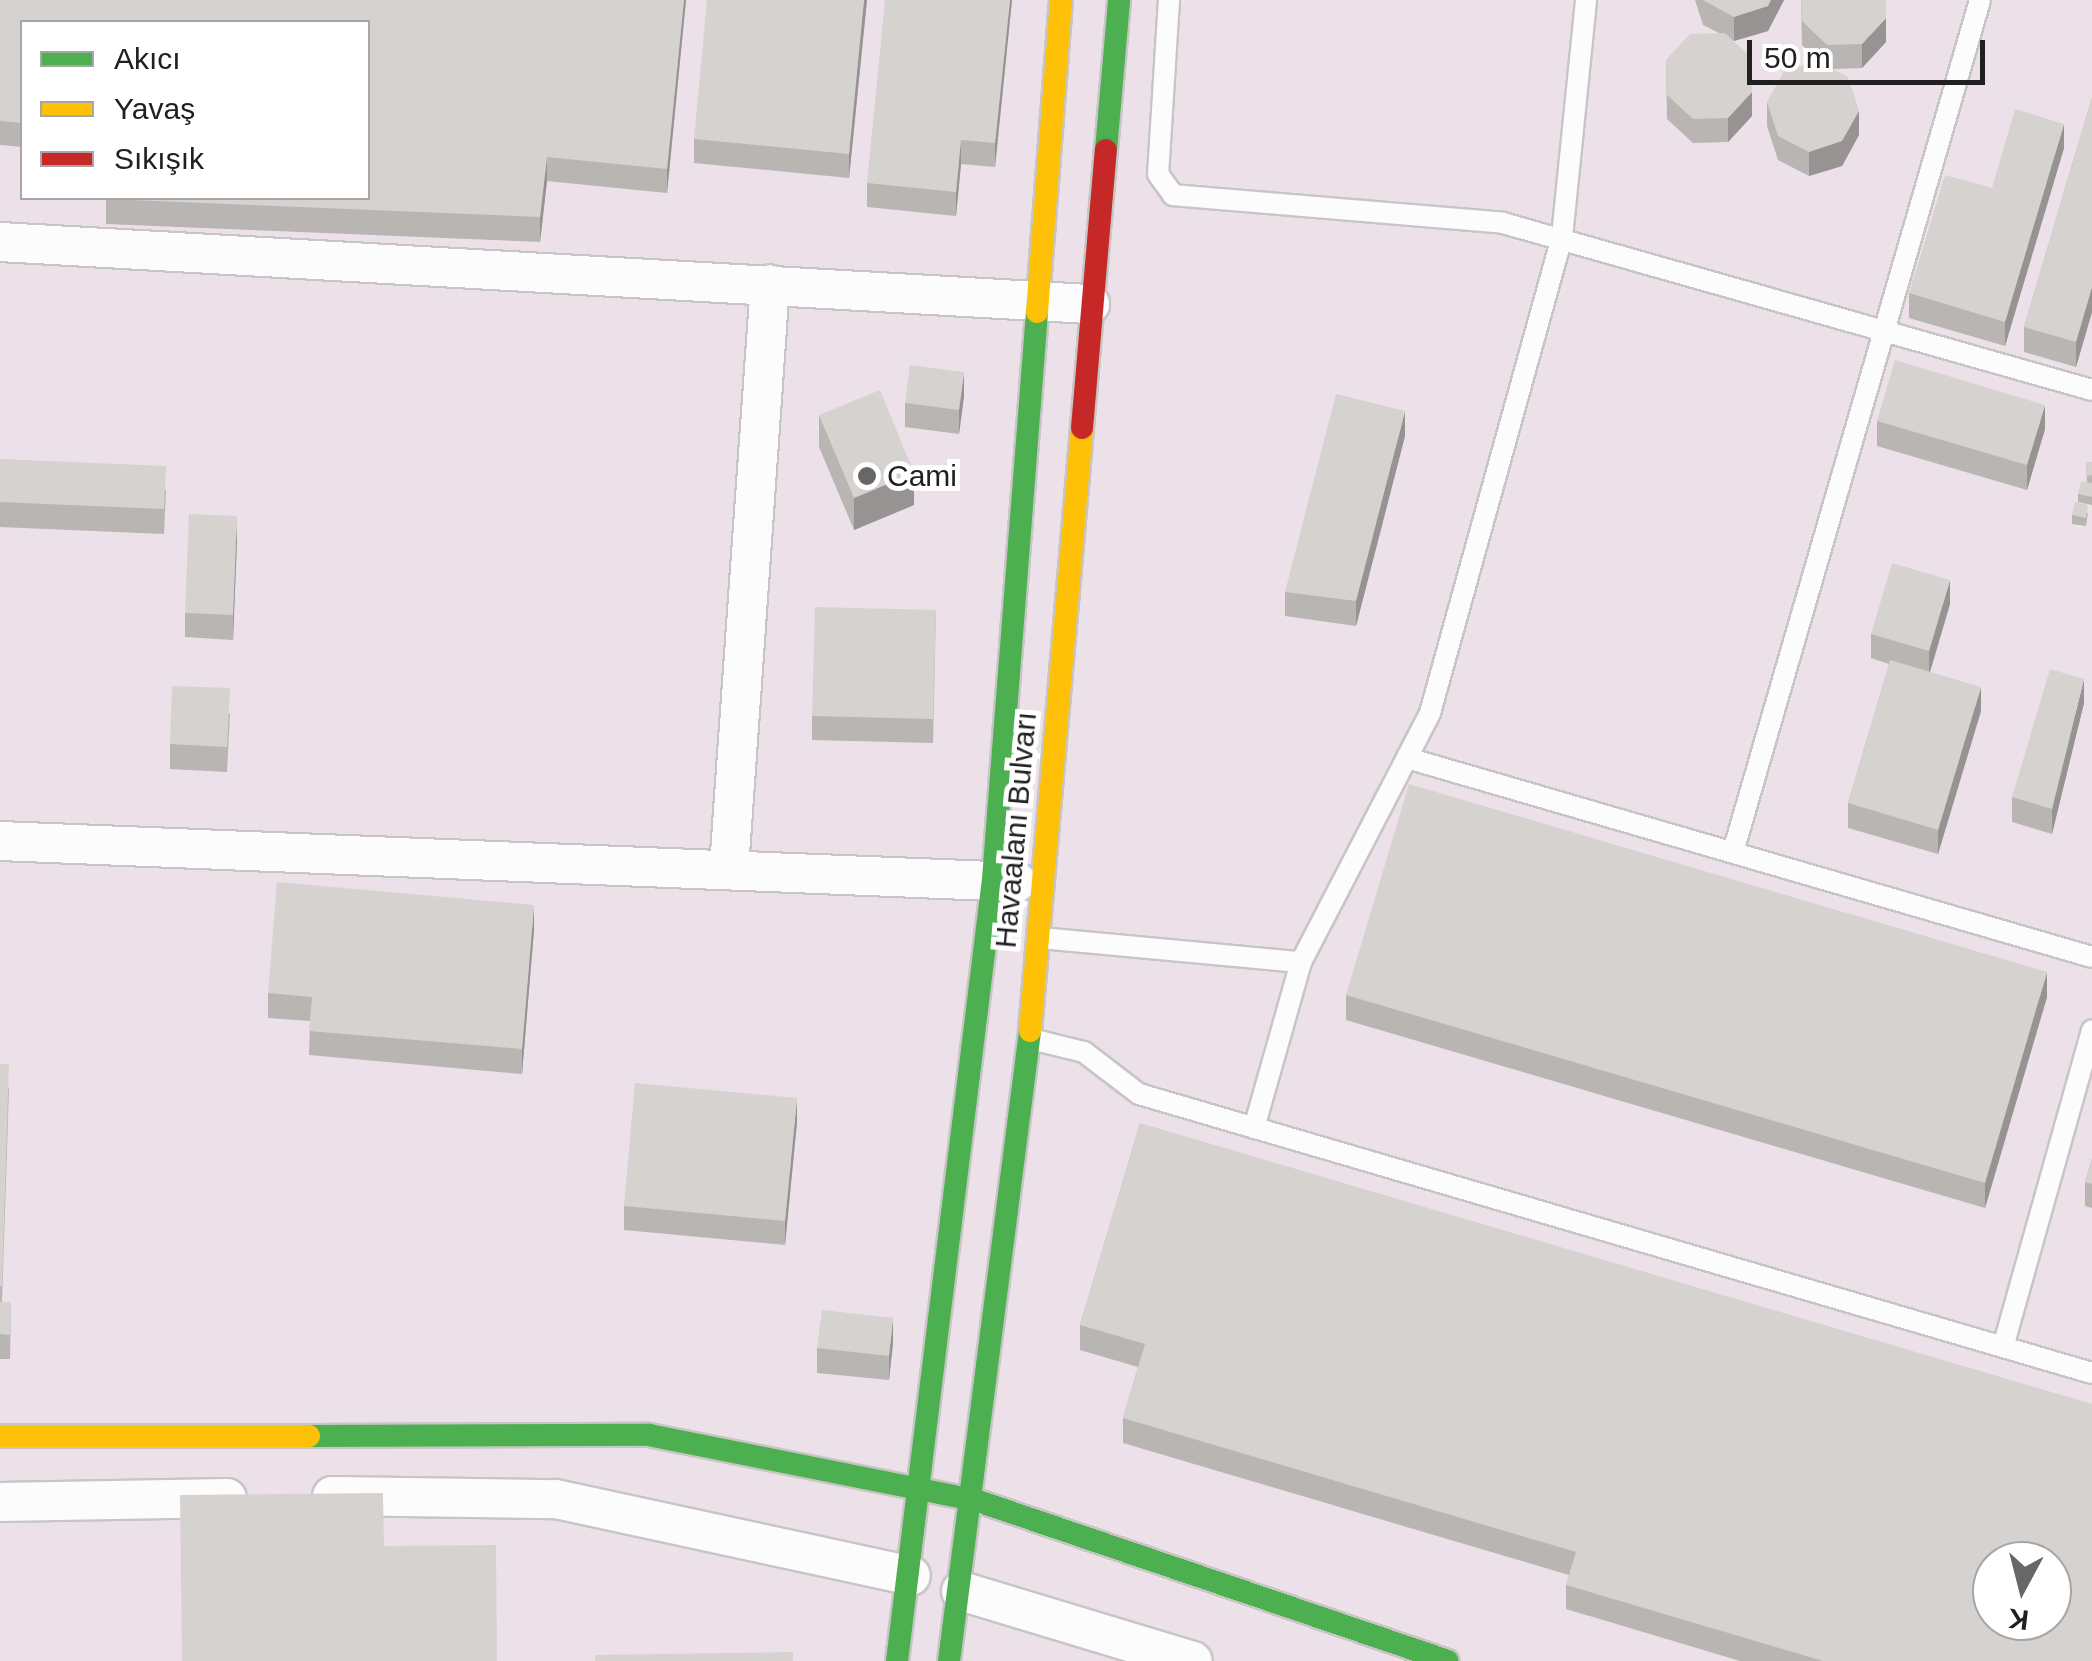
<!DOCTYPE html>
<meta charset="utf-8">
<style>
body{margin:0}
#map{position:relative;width:2092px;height:1661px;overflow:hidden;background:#efece9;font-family:Arial,sans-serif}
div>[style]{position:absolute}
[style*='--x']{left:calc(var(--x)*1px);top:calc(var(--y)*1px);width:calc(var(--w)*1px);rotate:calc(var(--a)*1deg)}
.industrial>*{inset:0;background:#ece1e9}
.roads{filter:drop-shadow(2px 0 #c7c6c5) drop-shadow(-2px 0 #c7c6c5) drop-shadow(0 2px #c7c6c5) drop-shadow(0 -2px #c7c6c5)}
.lane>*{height:20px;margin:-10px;padding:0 10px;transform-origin:10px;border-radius:10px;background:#fdfcfc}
.street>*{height:38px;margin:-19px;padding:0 19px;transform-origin:19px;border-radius:19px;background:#fdfcfc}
.fast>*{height:22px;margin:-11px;padding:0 11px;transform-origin:11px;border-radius:11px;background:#4caf50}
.slow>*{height:22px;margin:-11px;padding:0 11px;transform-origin:11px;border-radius:11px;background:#ffc107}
.jam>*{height:22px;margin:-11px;padding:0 11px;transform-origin:11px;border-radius:11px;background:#c62828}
.wall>*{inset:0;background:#b8b5b3}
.shaded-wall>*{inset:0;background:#969392}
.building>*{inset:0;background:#d6d2d0}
.dots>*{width:28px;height:28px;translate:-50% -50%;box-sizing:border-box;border:5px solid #fff;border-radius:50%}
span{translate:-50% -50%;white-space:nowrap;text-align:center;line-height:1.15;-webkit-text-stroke:10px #fff;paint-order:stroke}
.poi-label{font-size:30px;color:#202020}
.left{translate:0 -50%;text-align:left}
.street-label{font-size:30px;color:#202020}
.legend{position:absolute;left:20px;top:20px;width:350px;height:180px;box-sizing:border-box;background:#fff;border:2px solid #a6a6a6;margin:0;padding:12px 18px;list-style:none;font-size:30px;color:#202020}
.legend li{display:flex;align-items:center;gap:20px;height:50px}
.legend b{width:50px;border:2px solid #a6a6a6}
.north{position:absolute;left:1972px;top:1541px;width:100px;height:100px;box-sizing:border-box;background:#fff;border:2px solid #a6a6a6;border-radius:50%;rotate:187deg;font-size:28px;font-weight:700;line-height:40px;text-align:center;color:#202020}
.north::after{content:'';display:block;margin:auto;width:35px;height:45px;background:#686766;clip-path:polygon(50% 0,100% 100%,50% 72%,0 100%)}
.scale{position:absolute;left:1747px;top:40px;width:238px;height:45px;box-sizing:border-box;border:5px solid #202020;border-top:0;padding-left:12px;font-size:30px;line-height:35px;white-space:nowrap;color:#202020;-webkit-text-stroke:8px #fff;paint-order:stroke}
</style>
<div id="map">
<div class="industrial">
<i style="clip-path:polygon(evenodd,0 0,2092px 0,2092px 1661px,0 1661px,0 0,22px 22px,368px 22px,368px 198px,22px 198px,22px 22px,0 0,1992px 1561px,2052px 1561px,2052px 1621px,1992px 1621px,1992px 1561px)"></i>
</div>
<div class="roads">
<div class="lane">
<i style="--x:1169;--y:0;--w:174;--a:93.6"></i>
<i style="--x:1158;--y:174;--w:26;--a:54"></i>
<i style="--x:1173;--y:195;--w:331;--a:4.8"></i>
<i style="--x:1503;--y:223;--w:612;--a:15.83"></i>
<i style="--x:1407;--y:758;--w:713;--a:16.2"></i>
<i style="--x:1733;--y:852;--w:887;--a:-73.83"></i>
<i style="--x:1040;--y:938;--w:262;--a:5.3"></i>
<i style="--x:1031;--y:1039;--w:55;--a:13.8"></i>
<i style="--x:1084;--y:1052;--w:69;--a:37.4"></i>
<i style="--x:1139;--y:1094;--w:993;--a:16.32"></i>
<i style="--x:1254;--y:1128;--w:173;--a:-74.2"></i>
<i style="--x:1301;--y:962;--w:280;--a:-62.6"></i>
<i style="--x:1430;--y:713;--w:494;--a:-74.5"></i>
<i style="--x:1562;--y:237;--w:238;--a:-84.2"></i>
<i style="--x:2003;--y:1347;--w:329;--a:-74.3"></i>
</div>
<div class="street">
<i style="--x:0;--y:242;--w:1092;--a:3.26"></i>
<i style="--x:0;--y:841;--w:1018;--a:2.31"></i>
<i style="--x:729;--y:868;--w:585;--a:-85.98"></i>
<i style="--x:332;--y:1496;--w:224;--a:0.8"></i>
<i style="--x:556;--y:1499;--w:363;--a:12.2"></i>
<i style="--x:0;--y:1502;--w:227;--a:-1"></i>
<i style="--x:961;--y:1591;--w:242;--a:16.8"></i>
</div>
<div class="fast">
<i style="--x:1106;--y:150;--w:151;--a:-85"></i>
<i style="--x:309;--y:1436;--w:340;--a:-0.2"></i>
<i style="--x:649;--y:1435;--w:332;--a:11.3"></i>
<i style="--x:975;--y:1500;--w:499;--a:18.8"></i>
<i style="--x:897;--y:1661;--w:788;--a:-83"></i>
<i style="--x:993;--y:879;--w:569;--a:-85.56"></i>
<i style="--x:949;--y:1661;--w:635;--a:-82.67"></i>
</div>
<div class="slow">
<i style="--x:1037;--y:312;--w:313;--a:-85.6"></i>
<i style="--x:1030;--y:1031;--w:605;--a:-85.07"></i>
<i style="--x:0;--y:1436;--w:309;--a:0"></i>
</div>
<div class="jam">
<i style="--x:1082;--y:428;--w:279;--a:-85.1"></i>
</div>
</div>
<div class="wall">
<i style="clip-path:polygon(0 0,686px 0,667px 193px,547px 181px,540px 242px,106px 224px,106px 198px,368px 198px,22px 22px,22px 147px,0 145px)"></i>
<i style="clip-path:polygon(867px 0,849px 178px,694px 163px,694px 139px)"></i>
<i style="clip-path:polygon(1012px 0,995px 167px,961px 164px,956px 216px,867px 207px,867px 183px)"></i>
<i style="clip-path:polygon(1695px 0,1784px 0,1768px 31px,1733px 41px,1752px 116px,1728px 142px,1693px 143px,1667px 119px,1666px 60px,1719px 33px,1703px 25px)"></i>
<i style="clip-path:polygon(1801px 0,1886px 42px,1862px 68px,1833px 69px,1859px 135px,1842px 166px,1809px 176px,1778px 160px,1767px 126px,1767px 102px,1820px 62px,1802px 45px)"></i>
<i style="clip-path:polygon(2092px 97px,2092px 312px,2076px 367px,2024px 352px,2024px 327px)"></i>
<i style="clip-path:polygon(2064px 148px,2005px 346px,1909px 318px,1909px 293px,1992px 188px)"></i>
<i style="clip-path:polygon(964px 396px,959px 434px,905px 427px,905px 403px)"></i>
<i style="clip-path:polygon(819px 415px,914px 505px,854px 530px,819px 447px)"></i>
<i style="clip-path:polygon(1877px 421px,2045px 429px,2027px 490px,1877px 446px)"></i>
<i style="clip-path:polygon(1405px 436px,1356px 626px,1285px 616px,1285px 592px)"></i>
<i style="clip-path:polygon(0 459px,166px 490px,164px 534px,0 527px)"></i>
<i style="clip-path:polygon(2092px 462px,2092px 505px,2078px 502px,2078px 494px,2087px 482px,2086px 463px)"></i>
<i style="clip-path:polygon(2088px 513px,2086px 526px,2072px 524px,2072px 515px)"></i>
<i style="clip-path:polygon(237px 541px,233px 640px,185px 637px,185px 613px)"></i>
<i style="clip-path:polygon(1950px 604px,1930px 672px,1981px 711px,1938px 854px,1848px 828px,1848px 803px,1889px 664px,1871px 658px,1871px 634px)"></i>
<i style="clip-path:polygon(936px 610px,933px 743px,812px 740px,812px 716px)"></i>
<i style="clip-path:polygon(2084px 703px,2052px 834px,2012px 822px,2012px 797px)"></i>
<i style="clip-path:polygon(230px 713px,227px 772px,170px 769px,170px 744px)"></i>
<i style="clip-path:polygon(534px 930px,522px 1074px,309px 1055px,310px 1021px,268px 1018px,268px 993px)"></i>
<i style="clip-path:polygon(1346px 995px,2047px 997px,1985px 1208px,1346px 1020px)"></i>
<i style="clip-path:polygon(0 1064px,9px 1089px,2px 1302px,11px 1302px,10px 1359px,0 1359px)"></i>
<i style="clip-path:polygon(797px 1122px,785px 1245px,624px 1230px,624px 1206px)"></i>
<i style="clip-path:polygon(1140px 1123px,2092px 1661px,1740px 1661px,1566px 1609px,1566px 1585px,1569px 1575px,1123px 1443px,1123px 1418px,1138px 1367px,1080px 1350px,1080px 1325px)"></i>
<i style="clip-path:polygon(2092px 1159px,2092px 1208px,2085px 1206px,2085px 1182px)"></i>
<i style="clip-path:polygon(893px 1343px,889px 1380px,817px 1373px,817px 1348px)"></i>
</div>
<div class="shaded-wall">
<i style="clip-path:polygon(684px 0,686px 0,667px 193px,667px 169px)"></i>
<i style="clip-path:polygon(864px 0,867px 0,849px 178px,849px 154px)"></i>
<i style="clip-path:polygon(1010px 0,1012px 0,995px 167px,995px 143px)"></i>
<i style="clip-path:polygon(1771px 0,1784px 0,1768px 31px,1734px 41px,1734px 17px)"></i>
<i style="clip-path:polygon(1886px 18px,1886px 42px,1862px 68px,1862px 44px)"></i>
<i style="clip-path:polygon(1752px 92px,1752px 116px,1728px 142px,1728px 118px)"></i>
<i style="clip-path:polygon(1859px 111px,1859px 135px,1842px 166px,1809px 176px,1809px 152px)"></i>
<i style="clip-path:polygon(2064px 124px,2064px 148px,2005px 346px,2005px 322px)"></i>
<i style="clip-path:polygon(961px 140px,961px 164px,956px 216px,956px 192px)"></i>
<i style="clip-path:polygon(547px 157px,547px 181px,540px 242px,540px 217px)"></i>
<i style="clip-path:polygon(2092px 287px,2092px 312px,2076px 367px,2076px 342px)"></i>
<i style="clip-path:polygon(964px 372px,964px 396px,959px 434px,959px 410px)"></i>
<i style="clip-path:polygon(2045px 405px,2045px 429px,2027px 490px,2027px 465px)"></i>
<i style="clip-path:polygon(1405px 411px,1405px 436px,1356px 626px,1356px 601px)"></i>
<i style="clip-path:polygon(914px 473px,914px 505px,854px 530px,854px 498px)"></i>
<i style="clip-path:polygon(237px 516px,237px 541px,233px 640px,233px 615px)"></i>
<i style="clip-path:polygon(1950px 580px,1950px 604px,1929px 675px,1929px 651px)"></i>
<i style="clip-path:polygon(2084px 679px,2084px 703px,2052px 834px,2052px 809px)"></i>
<i style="clip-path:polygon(1981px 687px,1981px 711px,1938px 854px,1938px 830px)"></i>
<i style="clip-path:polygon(534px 905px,534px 930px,522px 1074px,522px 1049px)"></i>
<i style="clip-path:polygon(2047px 972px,2047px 997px,1985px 1208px,1985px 1183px)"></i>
<i style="clip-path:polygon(797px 1098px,797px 1122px,785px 1245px,785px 1221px)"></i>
<i style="clip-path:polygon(893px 1318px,893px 1343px,889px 1380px,889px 1356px)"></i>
</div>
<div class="building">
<i style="clip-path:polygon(0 0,684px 0,667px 169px,547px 157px,540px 217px,106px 199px,106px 198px,368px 198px,368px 22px,22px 22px,22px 123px,0 121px)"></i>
<i style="clip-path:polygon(707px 0,864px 0,849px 154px,694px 139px)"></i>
<i style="clip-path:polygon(885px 0,1010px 0,995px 143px,961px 140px,956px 192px,867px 183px)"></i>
<i style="clip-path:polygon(1703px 0,1771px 0,1768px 6px,1734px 17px)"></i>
<i style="clip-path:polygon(1801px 0,1886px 0,1886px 18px,1862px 44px,1827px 45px,1802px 21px)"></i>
<i style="clip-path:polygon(1725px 33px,1751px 57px,1752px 92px,1728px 118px,1693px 119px,1667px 95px,1666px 60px,1690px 34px)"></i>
<i style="clip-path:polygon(1818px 61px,1848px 77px,1859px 111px,1842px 141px,1809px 152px,1778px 136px,1767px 102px,1784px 71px)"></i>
<i style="clip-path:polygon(2092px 97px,2092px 287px,2076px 342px,2024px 327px)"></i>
<i style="clip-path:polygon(2015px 109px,2064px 124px,2005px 322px,1909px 293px,1945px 175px,1992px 188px)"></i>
<i style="clip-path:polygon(1895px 360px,2045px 405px,2027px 465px,1877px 421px)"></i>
<i style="clip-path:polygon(910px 365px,964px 372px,959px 410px,905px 403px)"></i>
<i style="clip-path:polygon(880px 390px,914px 473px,854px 498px,819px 415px)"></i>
<i style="clip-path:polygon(1336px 394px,1405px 411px,1356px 601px,1285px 592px)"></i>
<i style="clip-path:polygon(0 459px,166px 466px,164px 509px,0 502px)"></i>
<i style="clip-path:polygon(2092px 462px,2092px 475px,2087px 476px,2086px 463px)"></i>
<i style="clip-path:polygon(2081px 481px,2092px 483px,2092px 497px,2078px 494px)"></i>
<i style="clip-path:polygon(2075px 502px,2088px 505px,2086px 518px,2072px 515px)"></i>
<i style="clip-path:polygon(189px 514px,237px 516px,233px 615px,185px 613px)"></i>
<i style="clip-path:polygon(1892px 563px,1950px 580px,1929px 651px,1871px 634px)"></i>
<i style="clip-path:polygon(815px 607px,936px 610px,933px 719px,812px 716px)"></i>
<i style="clip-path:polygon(1890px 660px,1981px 687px,1938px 830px,1848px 803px)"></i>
<i style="clip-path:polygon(2050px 669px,2084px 679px,2052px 809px,2012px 797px)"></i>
<i style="clip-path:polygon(172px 686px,230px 688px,227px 747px,170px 744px)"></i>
<i style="clip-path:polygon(1409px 784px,2047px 972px,1985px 1183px,1346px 995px)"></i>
<i style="clip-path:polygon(277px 882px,534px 905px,522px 1049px,309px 1031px,312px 997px,268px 993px)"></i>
<i style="clip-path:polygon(0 1064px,9px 1064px,2px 1286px,0 1286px)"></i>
<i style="clip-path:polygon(635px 1083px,797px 1098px,785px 1221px,624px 1206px)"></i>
<i style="clip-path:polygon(evenodd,1140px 1123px,2092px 1404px,2092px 1661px,1823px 1661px,1566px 1585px,1576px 1552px,1123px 1418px,1145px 1344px,1080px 1325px,1140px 1123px,1992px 1561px,2052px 1561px,2052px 1621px,1992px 1621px,1992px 1561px)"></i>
<i style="clip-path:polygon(2092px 1159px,2092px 1184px,2085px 1182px)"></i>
<i style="clip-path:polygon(0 1302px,11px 1302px,10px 1335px,0 1334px)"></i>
<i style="clip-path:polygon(822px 1310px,893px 1318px,889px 1356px,817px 1348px)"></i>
<i style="clip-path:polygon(383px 1493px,384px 1546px,496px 1545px,497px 1661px,182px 1661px,180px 1495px)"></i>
<i style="clip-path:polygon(793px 1652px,793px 1661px,595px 1661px,595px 1655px)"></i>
</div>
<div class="dots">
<i style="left:867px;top:476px;background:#686766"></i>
</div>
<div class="poi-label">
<span class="left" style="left:887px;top:476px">Cami</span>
</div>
<div class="street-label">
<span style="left:1016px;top:830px;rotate:-85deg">Havaalanı Bulvarı</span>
</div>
<ul class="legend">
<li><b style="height:12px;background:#4caf50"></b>Akıcı</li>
<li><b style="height:12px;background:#ffc107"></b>Yavaş</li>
<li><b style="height:12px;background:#c62828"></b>Sıkışık</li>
</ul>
<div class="north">K</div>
<div class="scale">50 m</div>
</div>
